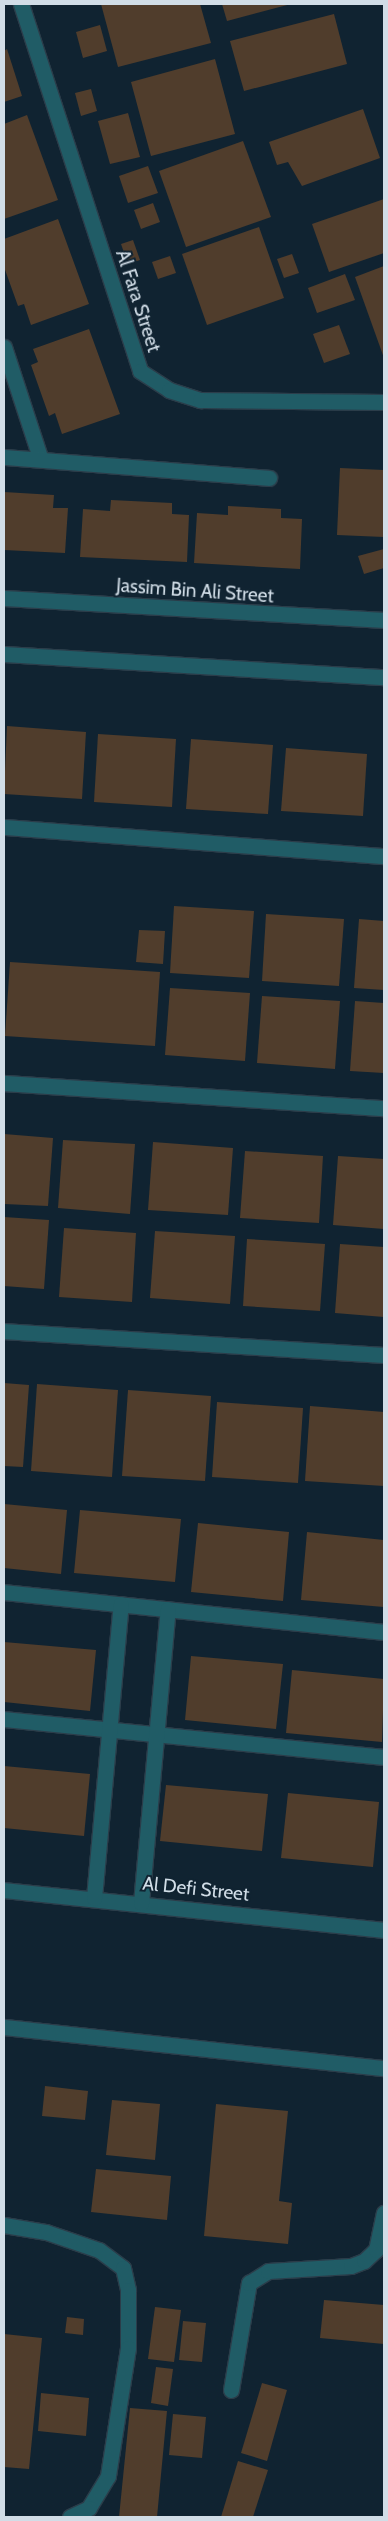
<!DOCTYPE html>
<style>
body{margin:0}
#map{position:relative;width:388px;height:2521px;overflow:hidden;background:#102331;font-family:Cabin,sans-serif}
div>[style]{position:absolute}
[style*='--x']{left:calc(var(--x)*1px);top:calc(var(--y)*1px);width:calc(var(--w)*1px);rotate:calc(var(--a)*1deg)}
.building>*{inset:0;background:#503d2c}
.roads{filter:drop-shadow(1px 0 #2b3d4a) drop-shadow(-1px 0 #2b3d4a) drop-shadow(0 1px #2b3d4a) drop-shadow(0 -1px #2b3d4a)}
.minor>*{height:15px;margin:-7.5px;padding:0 7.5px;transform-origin:7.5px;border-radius:7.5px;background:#205c66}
span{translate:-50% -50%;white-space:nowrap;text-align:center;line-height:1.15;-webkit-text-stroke:4px #102331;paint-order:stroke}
.street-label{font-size:19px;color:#d1dde7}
.frame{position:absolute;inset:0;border:5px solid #d1dde7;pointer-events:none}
</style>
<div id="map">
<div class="building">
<i style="clip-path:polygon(101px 4px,200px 4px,211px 43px,118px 67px)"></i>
<i style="clip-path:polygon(222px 4px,291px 4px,227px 21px)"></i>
<i style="clip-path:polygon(334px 14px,347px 64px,244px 91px,230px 41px)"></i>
<i style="clip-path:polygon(100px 25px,107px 51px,83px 58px,76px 32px)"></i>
<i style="clip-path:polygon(7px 49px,22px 96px,4px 102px,4px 51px)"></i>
<i style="clip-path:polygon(215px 59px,235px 134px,151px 156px,131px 82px)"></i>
<i style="clip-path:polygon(91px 89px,97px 111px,81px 116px,75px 93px)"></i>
<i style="clip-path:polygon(363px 109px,380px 158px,302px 186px,288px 162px,277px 165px,269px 142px)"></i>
<i style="clip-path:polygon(128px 113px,140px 157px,110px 164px,98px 121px)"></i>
<i style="clip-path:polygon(27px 115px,58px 200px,4px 219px,4px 124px)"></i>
<i style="clip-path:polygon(243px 141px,271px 217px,186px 247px,159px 171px)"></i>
<i style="clip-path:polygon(148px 166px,158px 193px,128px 203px,119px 176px)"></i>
<i style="clip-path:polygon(384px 199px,384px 253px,329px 272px,312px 224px)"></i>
<i style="clip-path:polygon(153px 203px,160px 222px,141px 229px,134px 210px)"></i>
<i style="clip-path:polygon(58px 219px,89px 304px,31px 325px,24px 304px,18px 306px,4px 267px,4px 239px)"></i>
<i style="clip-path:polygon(259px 227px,284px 298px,207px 325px,182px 254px)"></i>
<i style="clip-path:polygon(133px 240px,140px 260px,128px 264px,121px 244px)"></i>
<i style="clip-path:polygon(292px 254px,299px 273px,284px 278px,277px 259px)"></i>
<i style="clip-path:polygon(170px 256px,176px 273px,158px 279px,152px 262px)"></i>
<i style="clip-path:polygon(384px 266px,384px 358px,355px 277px)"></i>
<i style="clip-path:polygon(345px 274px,355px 300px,317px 313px,308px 288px)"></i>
<i style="clip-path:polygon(339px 325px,350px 354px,324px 363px,313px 334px)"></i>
<i style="clip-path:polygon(89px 329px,120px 414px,62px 434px,55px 413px,49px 416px,31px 365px,38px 362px,33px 349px)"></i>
<i style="clip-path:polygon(340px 468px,384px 470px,384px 537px,337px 535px)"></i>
<i style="clip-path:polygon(4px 492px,54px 495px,53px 508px,68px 508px,65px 553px,4px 550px)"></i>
<i style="clip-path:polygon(111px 500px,172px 503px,172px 514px,189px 515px,187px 562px,80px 557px,83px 509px,110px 511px)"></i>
<i style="clip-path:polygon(228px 506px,281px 509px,281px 518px,302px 519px,300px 569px,194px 563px,197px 513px,228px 515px)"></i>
<i style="clip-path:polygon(384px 549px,384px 568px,364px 574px,358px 556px)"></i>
<i style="clip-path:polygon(7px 726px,86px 732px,82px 799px,4px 794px)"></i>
<i style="clip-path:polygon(98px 734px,176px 739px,172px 807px,94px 802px)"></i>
<i style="clip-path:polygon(191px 739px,273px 745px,268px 814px,186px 809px)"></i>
<i style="clip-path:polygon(286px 748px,367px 754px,363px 816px,281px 811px)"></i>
<i style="clip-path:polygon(174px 906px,254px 911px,249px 978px,170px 973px)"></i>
<i style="clip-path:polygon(266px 914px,344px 919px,339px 986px,262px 981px)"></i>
<i style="clip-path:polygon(359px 919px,384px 921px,384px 990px,354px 988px)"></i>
<i style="clip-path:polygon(139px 930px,165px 931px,163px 964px,136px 962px)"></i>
<i style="clip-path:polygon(10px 962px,160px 972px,155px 1046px,5px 1036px)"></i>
<i style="clip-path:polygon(170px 988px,250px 993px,245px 1061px,165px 1055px)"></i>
<i style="clip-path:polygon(262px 996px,340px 1001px,335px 1069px,257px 1063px)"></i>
<i style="clip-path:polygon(355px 1001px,384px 1003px,384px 1073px,350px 1071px)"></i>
<i style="clip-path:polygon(4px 1134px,53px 1138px,48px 1206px,4px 1204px)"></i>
<i style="clip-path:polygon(63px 1140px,135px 1144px,130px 1214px,58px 1208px)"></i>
<i style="clip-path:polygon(153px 1142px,233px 1148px,228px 1215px,148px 1210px)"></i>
<i style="clip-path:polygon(245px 1151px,323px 1156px,319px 1223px,240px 1218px)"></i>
<i style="clip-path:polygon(338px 1156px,384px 1159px,384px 1229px,333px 1225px)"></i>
<i style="clip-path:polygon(4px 1217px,49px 1220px,44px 1289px,4px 1286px)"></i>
<i style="clip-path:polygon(64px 1228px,136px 1233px,132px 1302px,59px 1297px)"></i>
<i style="clip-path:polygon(155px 1231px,235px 1236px,230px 1304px,150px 1298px)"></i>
<i style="clip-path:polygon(247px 1239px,325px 1244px,320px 1311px,243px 1306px)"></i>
<i style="clip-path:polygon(340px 1244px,384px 1247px,384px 1317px,335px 1313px)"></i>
<i style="clip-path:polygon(4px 1383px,29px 1385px,23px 1467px,4px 1466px)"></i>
<i style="clip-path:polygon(37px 1384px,118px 1390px,112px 1477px,31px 1471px)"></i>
<i style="clip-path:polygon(128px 1390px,211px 1396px,205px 1481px,122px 1476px)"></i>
<i style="clip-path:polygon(217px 1402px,303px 1408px,298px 1483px,212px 1477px)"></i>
<i style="clip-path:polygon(310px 1406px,384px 1412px,384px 1486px,305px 1481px)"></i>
<i style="clip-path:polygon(4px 1504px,67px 1510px,61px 1574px,4px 1568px)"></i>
<i style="clip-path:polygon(80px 1510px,181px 1519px,175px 1582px,74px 1573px)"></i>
<i style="clip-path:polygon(198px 1523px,289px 1532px,283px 1601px,191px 1592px)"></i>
<i style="clip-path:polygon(307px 1532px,384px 1540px,384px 1607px,301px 1600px)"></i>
<i style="clip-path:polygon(4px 1642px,96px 1650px,90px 1711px,4px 1702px)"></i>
<i style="clip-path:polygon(191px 1656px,283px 1664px,276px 1729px,185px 1720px)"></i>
<i style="clip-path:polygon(292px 1670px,384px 1679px,382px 1742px,286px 1733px)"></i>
<i style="clip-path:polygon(4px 1766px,90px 1774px,84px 1836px,4px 1828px)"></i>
<i style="clip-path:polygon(166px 1785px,268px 1794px,262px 1851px,160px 1841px)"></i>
<i style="clip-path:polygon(288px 1793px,379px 1802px,373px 1867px,281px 1858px)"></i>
<i style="clip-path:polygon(45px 2086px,88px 2091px,85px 2120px,42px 2116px)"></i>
<i style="clip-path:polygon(112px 2100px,160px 2104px,155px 2160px,106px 2155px)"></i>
<i style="clip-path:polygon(216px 2104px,288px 2111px,279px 2201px,292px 2203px,288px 2244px,204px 2236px)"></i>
<i style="clip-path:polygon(96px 2169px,171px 2176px,167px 2220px,91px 2212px)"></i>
<i style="clip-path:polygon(324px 2300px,384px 2305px,384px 2344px,320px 2338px)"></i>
<i style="clip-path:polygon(155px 2307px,181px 2310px,174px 2362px,148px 2359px)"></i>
<i style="clip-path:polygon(67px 2317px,84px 2319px,83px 2335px,65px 2333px)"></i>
<i style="clip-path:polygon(183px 2321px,206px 2323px,202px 2362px,179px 2360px)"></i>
<i style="clip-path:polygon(4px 2334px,42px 2338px,29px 2469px,4px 2467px)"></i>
<i style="clip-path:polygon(156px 2367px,173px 2369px,168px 2406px,151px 2403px)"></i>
<i style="clip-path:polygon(262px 2383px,287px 2390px,267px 2461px,241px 2453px)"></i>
<i style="clip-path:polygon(41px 2393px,89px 2398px,86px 2436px,38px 2431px)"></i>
<i style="clip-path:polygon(130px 2408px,167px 2411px,157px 2517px,119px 2517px)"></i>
<i style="clip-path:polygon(173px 2414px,206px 2417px,202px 2458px,169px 2455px)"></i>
<i style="clip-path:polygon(238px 2461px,268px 2470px,253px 2517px,221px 2517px)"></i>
</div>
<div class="roads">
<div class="minor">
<i style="--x:21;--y:4;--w:386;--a:72"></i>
<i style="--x:140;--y:371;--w:35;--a:33"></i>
<i style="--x:169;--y:390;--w:33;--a:18"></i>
<i style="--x:200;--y:400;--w:184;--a:0.6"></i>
<i style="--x:4;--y:347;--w:116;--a:71.9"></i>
<i style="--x:4;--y:457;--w:266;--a:4.5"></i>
<i style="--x:4;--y:598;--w:381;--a:3.3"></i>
<i style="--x:4;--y:654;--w:381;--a:3.5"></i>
<i style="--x:4;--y:827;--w:381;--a:4.4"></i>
<i style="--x:4;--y:1083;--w:381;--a:3.8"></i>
<i style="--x:4;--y:1331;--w:381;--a:3.6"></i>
<i style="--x:4;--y:1592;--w:382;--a:6"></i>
<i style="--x:4;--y:1719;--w:382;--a:5.7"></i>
<i style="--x:4;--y:1890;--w:382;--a:6"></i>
<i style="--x:94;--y:1898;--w:295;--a:-84.8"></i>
<i style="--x:141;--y:1903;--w:295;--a:-84.8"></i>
<i style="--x:4;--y:2027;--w:382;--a:6.2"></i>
<i style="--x:4;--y:2225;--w:43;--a:9.5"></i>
<i style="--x:46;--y:2232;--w:56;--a:18.8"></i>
<i style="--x:99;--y:2250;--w:30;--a:37"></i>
<i style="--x:123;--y:2268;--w:23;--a:77"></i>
<i style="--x:128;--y:2290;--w:58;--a:90"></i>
<i style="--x:128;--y:2348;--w:130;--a:98.9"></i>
<i style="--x:108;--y:2476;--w:37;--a:121"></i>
<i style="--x:89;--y:2508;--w:21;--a:155"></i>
<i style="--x:231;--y:2390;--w:109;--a:-80.5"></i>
<i style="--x:249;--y:2283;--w:22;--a:-32"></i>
<i style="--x:268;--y:2271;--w:83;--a:-3.4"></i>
<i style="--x:351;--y:2266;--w:14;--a:-21"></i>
<i style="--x:364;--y:2261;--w:16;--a:-43"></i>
<i style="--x:376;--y:2250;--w:38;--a:-78"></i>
</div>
</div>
<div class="street-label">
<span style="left:138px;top:301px;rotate:72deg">Al Fara Street</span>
<span style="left:195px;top:591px;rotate:4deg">Jassim Bin Ali Street</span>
<span style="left:196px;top:1889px;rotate:6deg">Al Defi Street</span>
</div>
<div class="frame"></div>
</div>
